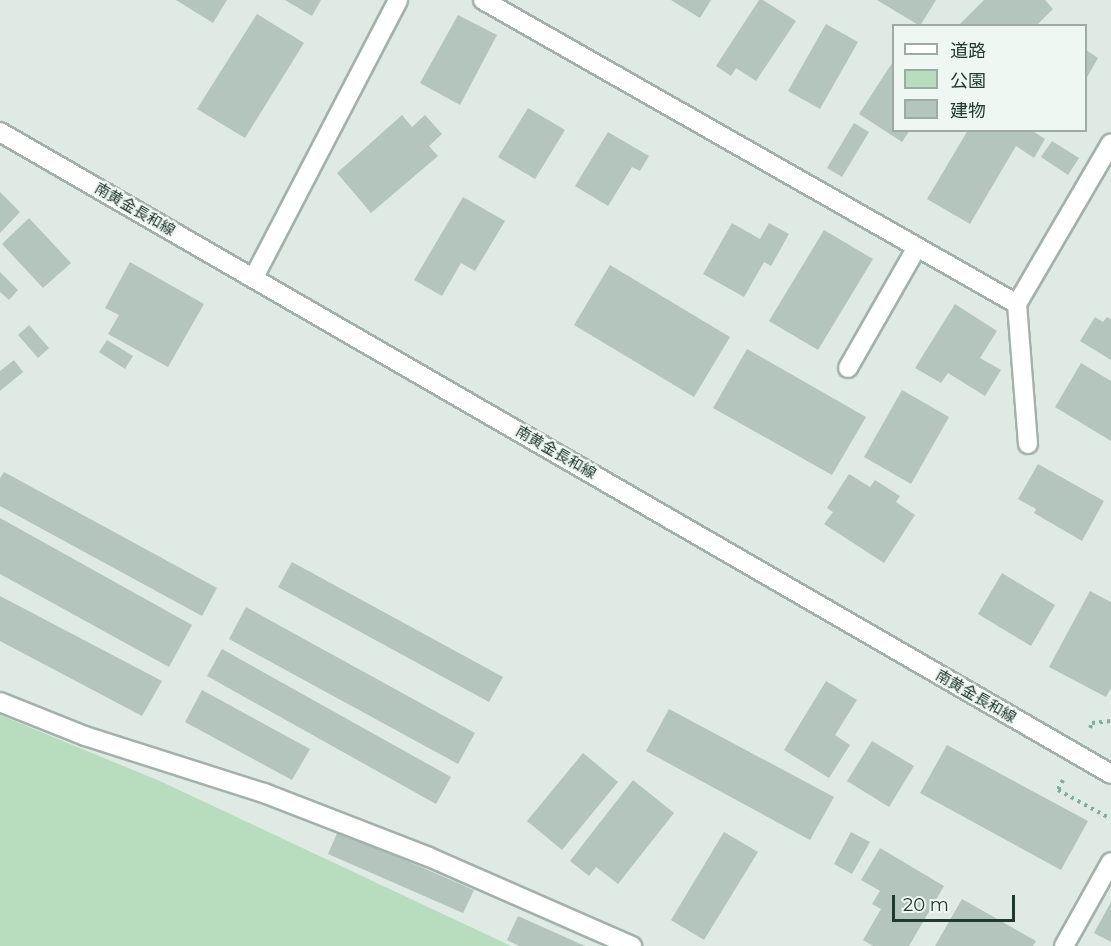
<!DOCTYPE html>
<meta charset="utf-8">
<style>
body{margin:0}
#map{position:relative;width:1111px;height:946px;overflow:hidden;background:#dfeae4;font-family:Montserrat,"Noto Sans JP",sans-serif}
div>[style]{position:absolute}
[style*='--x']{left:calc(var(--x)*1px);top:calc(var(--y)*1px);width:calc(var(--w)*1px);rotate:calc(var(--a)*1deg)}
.green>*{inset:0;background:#b7dcbe}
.building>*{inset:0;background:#b4c5bd}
.path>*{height:4px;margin-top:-2px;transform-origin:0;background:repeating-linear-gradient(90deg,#7eaf9c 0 3px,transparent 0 7.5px)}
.roads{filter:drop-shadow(2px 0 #a2b2ab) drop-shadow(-2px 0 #a2b2ab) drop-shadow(0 2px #a2b2ab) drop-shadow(0 -2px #a2b2ab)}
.service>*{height:18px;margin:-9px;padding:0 9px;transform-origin:9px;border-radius:9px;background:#fff}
.minor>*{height:18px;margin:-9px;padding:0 9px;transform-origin:9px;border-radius:9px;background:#fff}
.secondary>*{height:18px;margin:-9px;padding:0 9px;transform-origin:9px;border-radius:9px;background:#fff}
span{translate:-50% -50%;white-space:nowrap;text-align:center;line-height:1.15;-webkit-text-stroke:4.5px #eff7f3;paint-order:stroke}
.street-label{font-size:15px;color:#203a31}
.legend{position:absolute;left:892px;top:24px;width:195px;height:108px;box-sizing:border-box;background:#eff7f3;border:2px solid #9caba5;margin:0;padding:8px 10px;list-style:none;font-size:18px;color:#203a31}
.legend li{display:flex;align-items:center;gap:12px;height:30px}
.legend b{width:30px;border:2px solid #9caba5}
.scale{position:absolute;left:892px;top:895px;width:123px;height:27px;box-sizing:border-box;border:3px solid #203a31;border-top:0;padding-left:8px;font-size:18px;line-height:21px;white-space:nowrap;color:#203a31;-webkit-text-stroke:4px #eff7f3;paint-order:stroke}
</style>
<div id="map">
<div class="green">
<i style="clip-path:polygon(0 715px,162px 782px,511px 946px,0 946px)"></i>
</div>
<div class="building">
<i style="clip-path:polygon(176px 0,227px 0,213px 23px)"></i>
<i style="clip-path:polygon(285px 0,321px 0,312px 16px)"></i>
<i style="clip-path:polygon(671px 0,711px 0,700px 18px)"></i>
<i style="clip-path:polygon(759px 0,763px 0,796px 21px,756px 81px,736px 68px,731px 76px,716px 66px)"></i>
<i style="clip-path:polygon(877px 0,936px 0,920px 26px)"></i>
<i style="clip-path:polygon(984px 0,1045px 0,1053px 9px,1036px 26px,958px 26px)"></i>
<i style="clip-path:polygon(257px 14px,304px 43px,245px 138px,197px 109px)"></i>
<i style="clip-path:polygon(458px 15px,497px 35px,460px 105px,420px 83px)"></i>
<i style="clip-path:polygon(826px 24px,858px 42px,820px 109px,788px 91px)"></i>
<i style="clip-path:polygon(1086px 50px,1098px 58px,1086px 79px)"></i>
<i style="clip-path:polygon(894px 60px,894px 130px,910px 130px,902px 142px,859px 114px)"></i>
<i style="clip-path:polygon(528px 108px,565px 130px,535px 179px,498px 157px)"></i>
<i style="clip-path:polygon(402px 115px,412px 127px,425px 115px,442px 134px,429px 146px,438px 156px,371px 213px,337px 173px)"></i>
<i style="clip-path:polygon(854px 123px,869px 132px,842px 177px,827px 168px)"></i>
<i style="clip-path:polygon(968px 130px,1031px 130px,1045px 139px,1034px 158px,1016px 146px,970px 224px,927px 199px)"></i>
<i style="clip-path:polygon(608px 132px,649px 156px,640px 171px,632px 167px,608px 206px,575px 186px)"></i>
<i style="clip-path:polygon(1052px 141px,1079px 158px,1068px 175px,1041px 157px)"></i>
<i style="clip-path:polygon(0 192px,20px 212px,0 233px)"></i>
<i style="clip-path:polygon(463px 197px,505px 221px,475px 271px,461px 263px,442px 296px,414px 280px)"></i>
<i style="clip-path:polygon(29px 218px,71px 263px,43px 288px,2px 244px)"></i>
<i style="clip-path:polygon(732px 223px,760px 239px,769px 223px,789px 234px,771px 266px,764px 262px,744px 297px,703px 274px)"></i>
<i style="clip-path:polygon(824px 230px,873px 259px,818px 350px,769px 321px)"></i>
<i style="clip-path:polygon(130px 262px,204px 304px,168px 367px,108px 334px,119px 315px,105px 308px)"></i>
<i style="clip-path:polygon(610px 265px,730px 337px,694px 397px,574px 325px)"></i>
<i style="clip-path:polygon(0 272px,18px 290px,9px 300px,0 292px)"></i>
<i style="clip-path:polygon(955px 304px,997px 331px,980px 358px,1001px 370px,985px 396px,948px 373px,941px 383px,915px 368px)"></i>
<i style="clip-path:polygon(1095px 317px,1103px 322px,1107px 317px,1111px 319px,1111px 360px,1080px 341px)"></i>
<i style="clip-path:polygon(29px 325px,49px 348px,38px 358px,18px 335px)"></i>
<i style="clip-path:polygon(107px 340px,133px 356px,125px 369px,99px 352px)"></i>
<i style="clip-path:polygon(747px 349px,866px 417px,832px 475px,713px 408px)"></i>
<i style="clip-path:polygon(14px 360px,23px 372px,0 391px,0 371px)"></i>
<i style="clip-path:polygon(1081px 363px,1111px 381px,1111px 441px,1055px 407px)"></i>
<i style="clip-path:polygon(902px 390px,949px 417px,911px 484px,864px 457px)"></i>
<i style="clip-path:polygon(1038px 464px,1104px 501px,1082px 541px,1034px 513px,1036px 509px,1018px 499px)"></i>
<i style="clip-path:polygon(4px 472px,217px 588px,202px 616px,0 506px,0 478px)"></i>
<i style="clip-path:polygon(849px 474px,870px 487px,875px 480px,900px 496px,896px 502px,915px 515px,884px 563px,824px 524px,833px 512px,827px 508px)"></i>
<i style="clip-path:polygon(0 518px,192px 625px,169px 667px,0 574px)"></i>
<i style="clip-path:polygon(292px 562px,503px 677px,489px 702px,278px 587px)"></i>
<i style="clip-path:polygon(1002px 573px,1055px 605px,1031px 646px,978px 614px)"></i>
<i style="clip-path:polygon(1090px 591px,1111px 602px,1111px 688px,1106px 697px,1049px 667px)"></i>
<i style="clip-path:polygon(0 596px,162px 681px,142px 716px,0 641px)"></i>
<i style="clip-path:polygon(246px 607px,475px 733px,458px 764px,229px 639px)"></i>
<i style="clip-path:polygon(222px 649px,451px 777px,436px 804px,207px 676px)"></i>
<i style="clip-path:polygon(826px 681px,857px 700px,835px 735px,850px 745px,829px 778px,784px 750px)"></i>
<i style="clip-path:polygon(202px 690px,310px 749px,292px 780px,185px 722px)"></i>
<i style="clip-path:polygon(669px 709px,834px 797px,810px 840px,646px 751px)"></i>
<i style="clip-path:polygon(872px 741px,914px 766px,889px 807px,847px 781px)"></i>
<i style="clip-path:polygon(947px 745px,1088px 821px,1061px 870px,920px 793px)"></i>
<i style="clip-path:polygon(583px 753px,618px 782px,562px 850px,527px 821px)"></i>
<i style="clip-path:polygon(633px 780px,674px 813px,618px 884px,596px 867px,589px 876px,570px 861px)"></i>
<i style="clip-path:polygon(338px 831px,474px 890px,463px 913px,328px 854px)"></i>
<i style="clip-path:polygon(724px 832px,758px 852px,704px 940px,671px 920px)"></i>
<i style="clip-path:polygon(851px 832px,870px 842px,852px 874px,834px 864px)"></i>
<i style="clip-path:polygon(880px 848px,944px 886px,909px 946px,873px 946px,863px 940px,881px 909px,872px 904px,880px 891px,861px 880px)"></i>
<i style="clip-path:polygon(962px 899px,1036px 941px,1033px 946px,935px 946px)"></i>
<i style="clip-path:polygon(1111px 902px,1111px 942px,1094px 933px)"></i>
<i style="clip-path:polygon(518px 916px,585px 946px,519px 946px,507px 940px)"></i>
</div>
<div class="path">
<i style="--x:1090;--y:728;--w:5;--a:-68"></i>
<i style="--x:1092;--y:723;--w:19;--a:-6"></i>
<i style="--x:1063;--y:780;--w:11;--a:117"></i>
<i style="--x:1058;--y:790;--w:60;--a:28.7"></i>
</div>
<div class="roads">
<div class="service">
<i style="--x:848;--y:368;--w:139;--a:-60.3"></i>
</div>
<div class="minor">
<i style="--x:483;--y:0;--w:614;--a:29.65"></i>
<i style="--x:254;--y:277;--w:312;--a:-62.5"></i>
<i style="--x:1028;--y:444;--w:140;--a:-94.5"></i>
<i style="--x:1017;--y:304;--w:186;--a:-59.7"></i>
<i style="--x:0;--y:702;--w:92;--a:21.8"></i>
<i style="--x:85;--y:736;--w:188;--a:17.7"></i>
<i style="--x:264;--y:793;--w:177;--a:21.2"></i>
<i style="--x:429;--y:857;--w:222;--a:23.7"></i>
<i style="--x:1064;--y:946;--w:96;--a:-60.8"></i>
</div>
<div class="secondary">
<i style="--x:0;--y:132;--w:1283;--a:30.02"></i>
</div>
</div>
<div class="street-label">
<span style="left:135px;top:209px;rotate:30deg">南黄金長和線</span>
<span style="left:556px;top:452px;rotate:30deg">南黄金長和線</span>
<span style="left:976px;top:696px;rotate:30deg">南黄金長和線</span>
</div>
<ul class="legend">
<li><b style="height:8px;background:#fff"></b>道路</li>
<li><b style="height:16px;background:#b7dcbe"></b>公園</li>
<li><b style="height:16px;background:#b4c5bd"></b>建物</li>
</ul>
<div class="scale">20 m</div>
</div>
